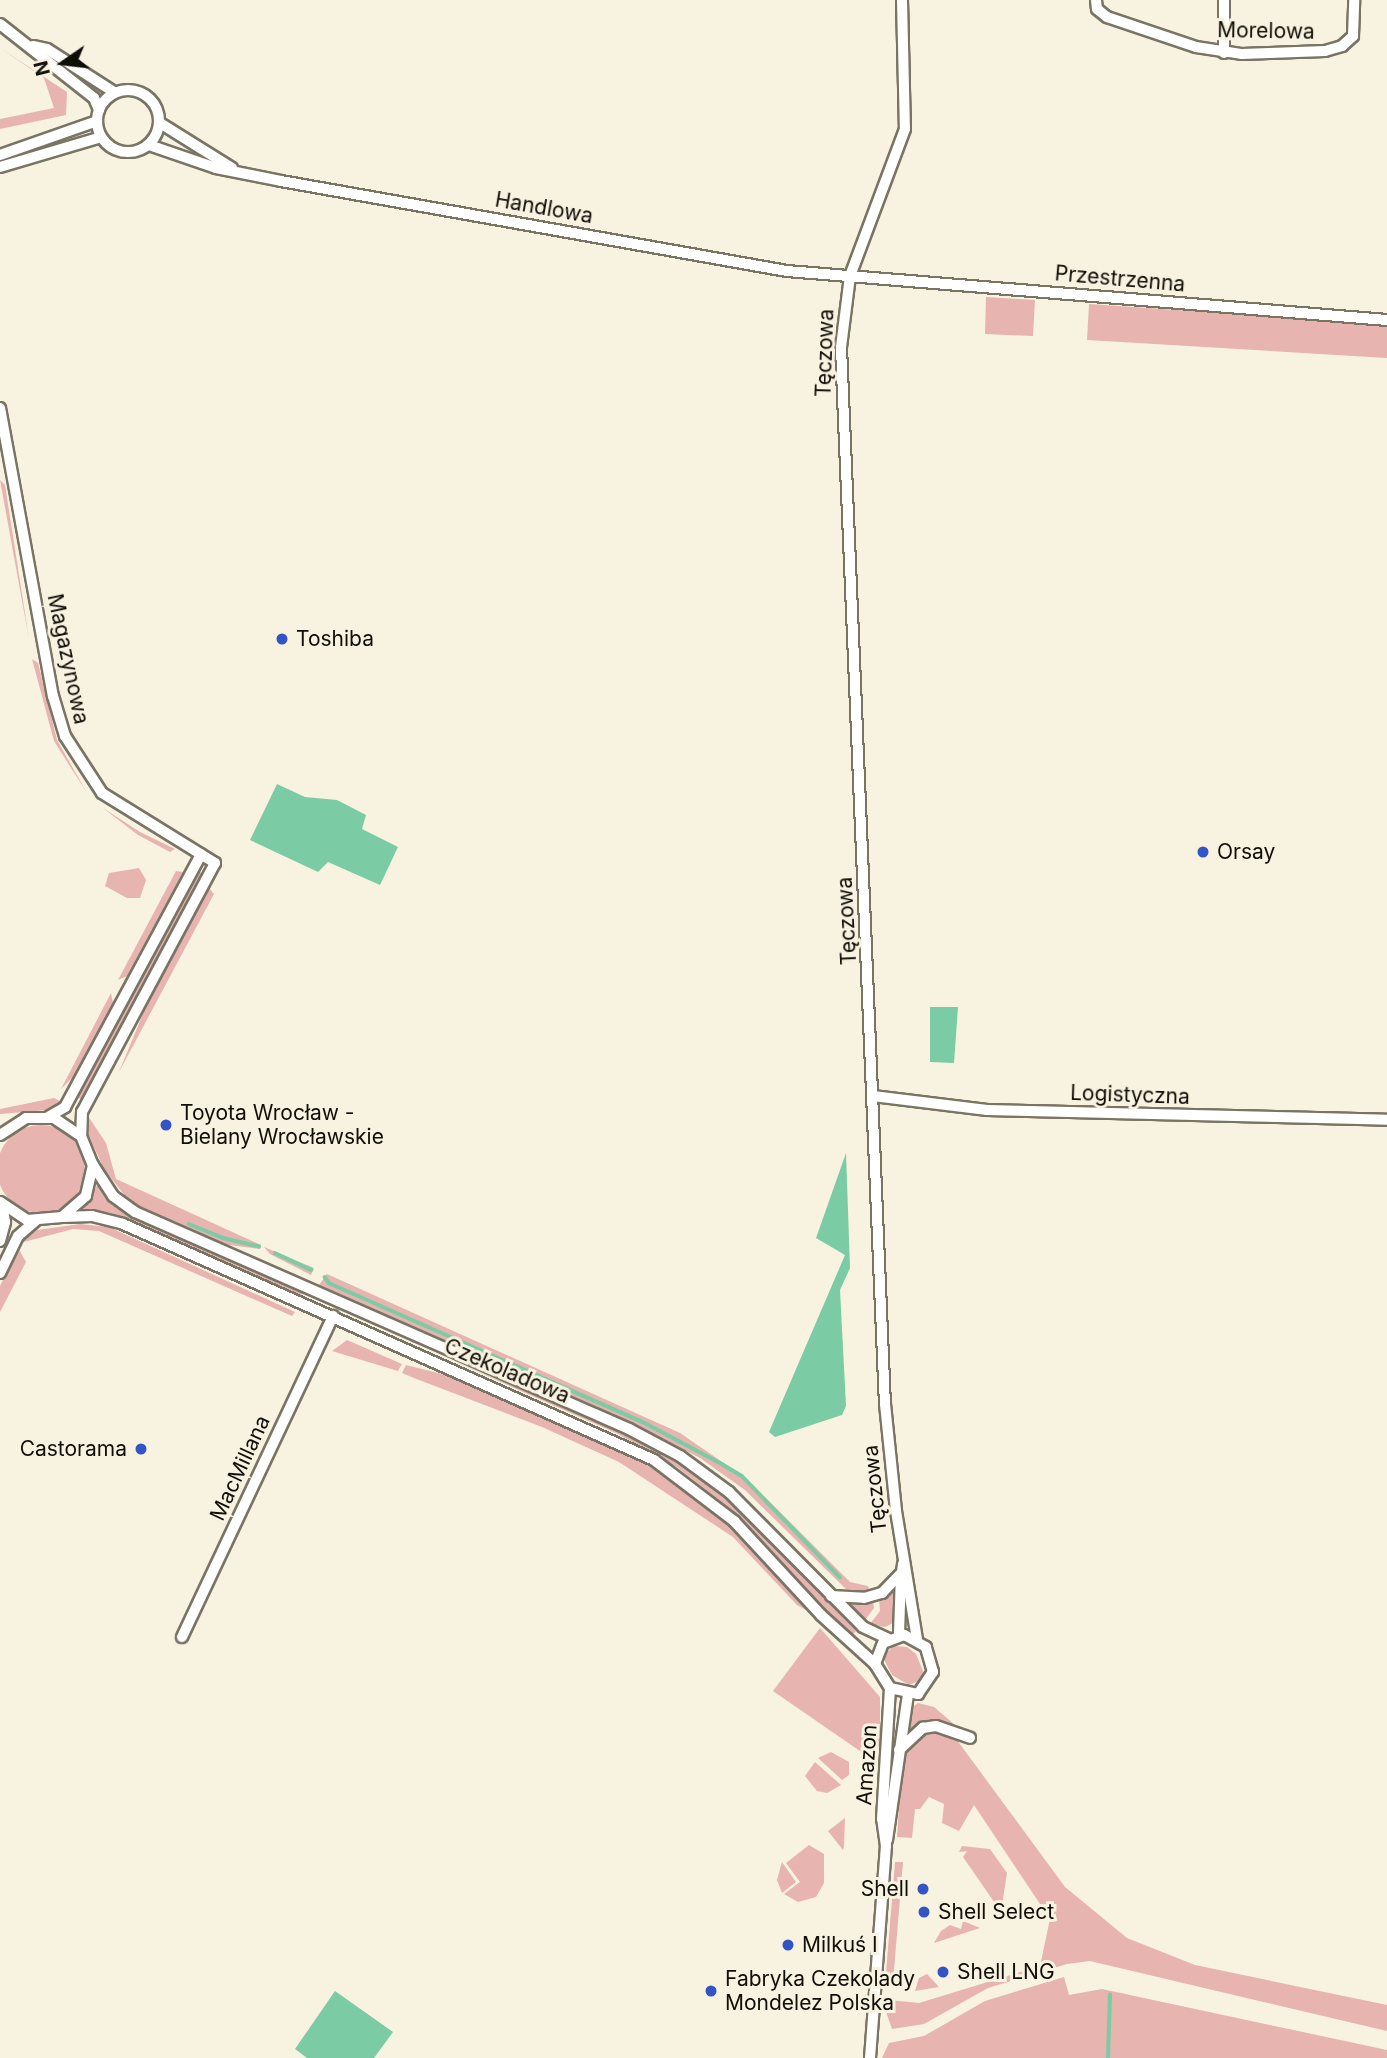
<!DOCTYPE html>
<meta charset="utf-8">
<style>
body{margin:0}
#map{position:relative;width:1387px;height:2058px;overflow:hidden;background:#f8f2e0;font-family:Inter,sans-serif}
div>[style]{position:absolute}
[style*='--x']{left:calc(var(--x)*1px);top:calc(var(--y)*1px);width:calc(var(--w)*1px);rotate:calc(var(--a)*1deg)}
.green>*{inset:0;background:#e7b4b0}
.round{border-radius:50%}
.water>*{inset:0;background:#7bcca5}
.stream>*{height:3.5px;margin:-1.75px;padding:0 1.75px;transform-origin:1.75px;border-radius:1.75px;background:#7bcca5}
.roads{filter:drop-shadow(2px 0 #797464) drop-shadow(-2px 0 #797464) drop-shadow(0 2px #797464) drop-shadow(0 -2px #797464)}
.minor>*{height:10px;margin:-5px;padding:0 5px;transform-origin:5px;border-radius:5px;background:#fff}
.minor>.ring{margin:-5px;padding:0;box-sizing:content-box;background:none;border:10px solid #fff;border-radius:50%}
.dots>*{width:19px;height:19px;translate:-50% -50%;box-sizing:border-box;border:4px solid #f8f2e0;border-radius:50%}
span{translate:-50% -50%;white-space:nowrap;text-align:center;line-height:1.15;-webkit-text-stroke:6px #f8f2e0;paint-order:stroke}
.street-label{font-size:21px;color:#100e08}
.poi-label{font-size:21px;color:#100e08}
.left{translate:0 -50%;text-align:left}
.right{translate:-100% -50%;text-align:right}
.north{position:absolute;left:28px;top:28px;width:70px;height:70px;-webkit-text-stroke:5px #f8f2e0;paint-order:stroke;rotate:256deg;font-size:19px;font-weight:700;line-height:28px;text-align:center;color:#100e08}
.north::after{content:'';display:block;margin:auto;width:24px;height:32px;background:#100e08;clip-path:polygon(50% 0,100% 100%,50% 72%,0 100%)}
</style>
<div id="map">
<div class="green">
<i style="clip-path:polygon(0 48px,67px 92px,66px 115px,0 129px,0 119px,54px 108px,44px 78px)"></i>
<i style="clip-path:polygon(986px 297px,1035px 300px,1033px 336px,985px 334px)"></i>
<i style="clip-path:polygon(1089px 304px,1387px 324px,1387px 358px,1087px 340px)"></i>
<i style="clip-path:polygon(0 480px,5px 485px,29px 639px)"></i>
<i style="clip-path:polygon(32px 659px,38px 663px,57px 740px,87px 793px,54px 741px)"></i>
<i style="clip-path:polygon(103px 808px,140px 832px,175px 849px,170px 852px,138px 835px)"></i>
<i style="clip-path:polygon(139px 868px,146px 880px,140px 898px,127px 898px,105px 886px,109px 873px)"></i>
<i style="clip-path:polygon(198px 870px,203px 875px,133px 1007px,82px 1100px,76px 1096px)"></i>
<i style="clip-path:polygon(176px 871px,183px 872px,127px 976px,118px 980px)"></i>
<i style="clip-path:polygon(209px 888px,214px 894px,119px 1072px,145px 1009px)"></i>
<i style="clip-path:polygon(111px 993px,113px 1003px,73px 1077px,61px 1089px)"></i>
<i style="clip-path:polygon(54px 1098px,60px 1101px,48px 1110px,0 1114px,0 1109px)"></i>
<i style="clip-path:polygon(88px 1116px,106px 1143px,116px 1179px,261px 1245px,260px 1249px,222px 1244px,130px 1202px,104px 1169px,88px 1134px)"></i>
<i class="round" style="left:-3px;top:1125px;width:88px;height:88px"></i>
<i style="clip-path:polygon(97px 1185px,128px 1215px,303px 1292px,301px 1296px,111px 1213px,83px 1210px)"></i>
<i style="clip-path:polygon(80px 1224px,109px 1227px,295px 1312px,292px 1316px,99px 1231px,73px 1229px,20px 1243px,37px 1230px)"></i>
<i style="clip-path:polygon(264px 1247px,314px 1268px,311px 1275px,270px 1254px)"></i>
<i style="clip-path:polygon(18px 1248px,26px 1262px,0 1312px,0 1286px)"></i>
<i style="clip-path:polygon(327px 1274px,680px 1433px,747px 1479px,850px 1582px,868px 1586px,870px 1592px,847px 1590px,745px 1490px,700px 1458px,613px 1414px,319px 1285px)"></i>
<i style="clip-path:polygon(347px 1340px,402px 1364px,398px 1371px,332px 1351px)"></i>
<i style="clip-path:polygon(449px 1359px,614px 1429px,685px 1467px,740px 1511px,856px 1631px,852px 1636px,728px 1507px,677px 1467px,616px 1433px)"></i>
<i style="clip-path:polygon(406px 1365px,458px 1378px,648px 1463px,710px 1507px,813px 1614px,797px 1605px,733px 1537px,619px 1462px,542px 1427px,414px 1378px,402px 1373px)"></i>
<i style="clip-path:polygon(896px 1585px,895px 1622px,885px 1627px,870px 1624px,880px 1611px,879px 1599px)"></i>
<i style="clip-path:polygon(873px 1601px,874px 1608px,865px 1620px,847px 1603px)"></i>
<i style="clip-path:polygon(820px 1628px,880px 1697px,880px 1744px,870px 1758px,773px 1691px)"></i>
<i style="clip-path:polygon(894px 1646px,907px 1647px,916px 1654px,925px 1676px,921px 1680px,909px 1685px,892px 1675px,882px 1656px)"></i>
<i style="clip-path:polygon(918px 1703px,934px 1707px,955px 1725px,921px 1723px,906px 1733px,911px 1708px)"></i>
<i style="clip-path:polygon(936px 1731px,954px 1736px,1065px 1887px,1127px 1938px,1195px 1965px,1387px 2005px,1387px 2031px,1090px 1961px,1067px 1964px,988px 1988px,924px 2024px,892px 2029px,886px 2012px,889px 2000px,919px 2003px,1040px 1966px,1050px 1919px,974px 1805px,959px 1831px,942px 1823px,944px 1804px,929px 1797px,920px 1809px,915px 1809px,912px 1838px,897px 1837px,903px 1751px,920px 1733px)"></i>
<i style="clip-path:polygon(831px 1752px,849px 1762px,849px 1775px,842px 1780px,818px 1758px)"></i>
<i style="clip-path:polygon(815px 1762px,841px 1785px,827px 1793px,817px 1791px,805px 1776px)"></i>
<i style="clip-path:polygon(845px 1818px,844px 1846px,843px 1850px,828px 1831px)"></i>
<i style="clip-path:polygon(809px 1845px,824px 1854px,824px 1883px,816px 1897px,798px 1902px,784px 1894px,800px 1882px,786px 1863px)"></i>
<i style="clip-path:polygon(962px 1846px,990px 1849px,1007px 1873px,1001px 1912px,963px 1857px,967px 1851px,959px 1852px)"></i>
<i style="clip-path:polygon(782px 1862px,796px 1882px,782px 1893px,777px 1880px)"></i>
<i style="clip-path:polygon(895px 1862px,903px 1862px,893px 1982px,886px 1973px)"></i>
<i style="clip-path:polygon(963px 1921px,980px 1928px,934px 1943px,941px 1931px,950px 1925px,961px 1929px)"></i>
<i style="clip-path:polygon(968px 1961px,985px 1968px,986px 1972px,963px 1979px,958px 1963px)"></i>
<i style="clip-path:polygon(927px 1974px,939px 1987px,915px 1991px,919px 1978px)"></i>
<i style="clip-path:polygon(1064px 1977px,1069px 1995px,1102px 1989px,1387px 2050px,1387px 2058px,882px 2058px,889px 2043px,924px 2036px,985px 2001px)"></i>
</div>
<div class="water">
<i style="clip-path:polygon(277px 784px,305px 797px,337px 800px,366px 815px,362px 829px,398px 847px,380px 885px,328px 862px,318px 872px,250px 840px)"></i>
<i style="clip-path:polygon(930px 1007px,958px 1007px,954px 1063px,930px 1062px)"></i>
<i style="clip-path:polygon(846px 1153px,850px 1268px,840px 1290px,846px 1406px,842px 1415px,775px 1437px,769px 1432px,845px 1255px,816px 1238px)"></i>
<i style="clip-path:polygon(335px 1991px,393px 2032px,374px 2058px,307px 2058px,295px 2049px)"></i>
</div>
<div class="stream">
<i style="--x:189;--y:1224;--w:37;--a:22"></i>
<i style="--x:223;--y:1238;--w:37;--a:13"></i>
<i style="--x:275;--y:1253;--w:40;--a:25"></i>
<i style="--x:325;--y:1277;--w:7;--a:56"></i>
<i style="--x:329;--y:1283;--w:343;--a:23.9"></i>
<i style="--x:643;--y:1422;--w:89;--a:28"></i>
<i style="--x:722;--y:1464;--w:23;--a:31"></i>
<i style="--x:742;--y:1476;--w:141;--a:45.9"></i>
<i style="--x:1108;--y:2058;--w:63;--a:-88.2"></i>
</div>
<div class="roads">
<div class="minor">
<i style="--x:902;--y:0;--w:129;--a:88.7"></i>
<i style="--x:905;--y:129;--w:157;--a:110.5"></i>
<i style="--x:850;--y:276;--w:72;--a:97.2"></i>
<i style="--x:841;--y:347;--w:1058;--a:87.62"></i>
<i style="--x:885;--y:1404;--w:108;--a:84.1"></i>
<i style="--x:896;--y:1511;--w:130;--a:80.7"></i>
<i style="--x:1096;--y:0;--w:9;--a:84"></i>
<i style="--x:1097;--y:9;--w:13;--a:39"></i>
<i style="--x:1107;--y:17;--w:94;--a:18.6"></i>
<i style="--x:1196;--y:47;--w:47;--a:8.7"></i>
<i style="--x:1242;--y:54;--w:83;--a:-2.1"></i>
<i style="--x:1325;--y:51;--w:18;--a:-16"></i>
<i style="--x:1342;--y:46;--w:15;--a:-42"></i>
<i style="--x:1353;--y:36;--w:36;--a:-88"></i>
<i style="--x:1224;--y:0;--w:53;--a:90"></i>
<i style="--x:0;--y:24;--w:120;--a:38.2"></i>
<i style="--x:94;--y:98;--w:13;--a:67"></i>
<i style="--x:33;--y:46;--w:14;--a:12"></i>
<i style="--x:47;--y:49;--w:80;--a:32.7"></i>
<i class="ring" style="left:97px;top:90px;width:52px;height:52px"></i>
<i style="--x:160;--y:123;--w:85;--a:32"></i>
<i style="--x:149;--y:145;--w:71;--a:18.9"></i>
<i style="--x:216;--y:168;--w:66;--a:11.3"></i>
<i style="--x:281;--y:181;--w:514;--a:10.09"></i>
<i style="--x:787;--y:271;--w:602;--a:4.67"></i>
<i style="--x:0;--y:155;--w:103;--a:-19.3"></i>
<i style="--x:0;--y:167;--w:105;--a:-16.5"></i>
<i style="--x:0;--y:408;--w:293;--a:79.6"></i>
<i style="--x:53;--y:696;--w:42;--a:73.3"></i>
<i style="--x:65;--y:736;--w:68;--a:57"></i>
<i style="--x:102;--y:793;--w:133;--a:31.8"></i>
<i style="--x:215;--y:863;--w:282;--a:118.1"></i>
<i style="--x:82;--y:1112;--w:24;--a:92"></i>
<i style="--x:873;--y:1096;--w:115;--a:7"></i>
<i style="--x:987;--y:1110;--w:400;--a:1.4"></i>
<i style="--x:48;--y:1117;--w:20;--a:-30"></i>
<i style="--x:65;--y:1107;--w:287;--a:-61.7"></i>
<i style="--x:0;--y:1135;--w:31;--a:-33"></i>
<i style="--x:26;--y:1118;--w:28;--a:0"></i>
<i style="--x:54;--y:1118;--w:32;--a:34"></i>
<i style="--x:81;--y:1136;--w:31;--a:68"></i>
<i style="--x:93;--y:1165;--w:32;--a:103"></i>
<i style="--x:86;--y:1196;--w:32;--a:139"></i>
<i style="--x:62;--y:1217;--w:35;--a:175"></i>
<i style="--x:27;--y:1220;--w:32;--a:-146"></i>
<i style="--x:93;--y:1165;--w:37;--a:57"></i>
<i style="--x:113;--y:1196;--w:27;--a:36"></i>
<i style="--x:135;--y:1212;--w:540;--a:23.71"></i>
<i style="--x:629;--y:1429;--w:58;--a:27.9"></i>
<i style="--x:680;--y:1456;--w:61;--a:36.3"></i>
<i style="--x:729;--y:1492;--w:190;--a:45.2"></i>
<i style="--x:863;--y:1627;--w:29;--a:25"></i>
<i style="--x:62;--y:1217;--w:30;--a:-2"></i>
<i style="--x:92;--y:1216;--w:32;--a:14"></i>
<i style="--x:123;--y:1224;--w:581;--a:23.96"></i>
<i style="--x:654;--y:1460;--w:101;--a:37.3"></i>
<i style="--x:734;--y:1521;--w:128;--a:47.2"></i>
<i style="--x:821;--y:1615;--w:73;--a:42.2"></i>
<i style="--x:875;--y:1664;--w:28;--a:58"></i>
<i style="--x:890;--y:1688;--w:29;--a:12"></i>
<i style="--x:918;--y:1694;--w:27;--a:-56"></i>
<i style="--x:933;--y:1672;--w:26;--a:-106"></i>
<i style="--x:926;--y:1647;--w:25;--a:-151"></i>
<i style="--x:904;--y:1635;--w:22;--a:159"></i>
<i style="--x:883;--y:1643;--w:22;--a:111"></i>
<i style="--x:0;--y:1241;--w:20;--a:-75"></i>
<i style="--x:5;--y:1222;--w:18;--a:-99"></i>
<i style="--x:0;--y:1273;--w:41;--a:-64.1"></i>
<i style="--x:18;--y:1236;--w:23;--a:-41"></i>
<i style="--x:831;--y:1596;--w:33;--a:3"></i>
<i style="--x:864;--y:1598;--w:19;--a:-16"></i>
<i style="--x:882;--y:1593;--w:29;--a:-46"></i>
<i style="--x:902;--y:1572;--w:8;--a:-83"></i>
<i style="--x:899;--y:1634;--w:59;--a:-88.1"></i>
<i style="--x:182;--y:1637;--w:355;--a:-64.8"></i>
<i style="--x:899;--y:1750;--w:33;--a:-43"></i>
<i style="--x:923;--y:1728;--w:13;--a:-9"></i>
<i style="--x:936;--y:1726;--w:36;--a:19"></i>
<i style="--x:887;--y:1840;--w:147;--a:-81.8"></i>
<i style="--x:870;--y:2058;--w:213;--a:-85.7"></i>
<i style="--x:886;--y:1846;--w:27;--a:-98"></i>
<i style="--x:882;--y:1819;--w:131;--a:-86.5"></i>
</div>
</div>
<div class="dots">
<i style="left:282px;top:639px;background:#3254c4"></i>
<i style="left:1203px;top:852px;background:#3254c4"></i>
<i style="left:166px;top:1125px;background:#3254c4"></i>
<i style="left:141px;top:1449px;background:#3254c4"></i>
<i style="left:923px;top:1889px;background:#3254c4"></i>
<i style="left:924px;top:1912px;background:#3254c4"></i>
<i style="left:788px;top:1945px;background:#3254c4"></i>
<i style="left:943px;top:1972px;background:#3254c4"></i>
<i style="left:711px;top:1991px;background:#3254c4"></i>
</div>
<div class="street-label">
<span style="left:1266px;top:31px;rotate:1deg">Morelowa</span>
<span style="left:544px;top:208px;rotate:10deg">Handlowa</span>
<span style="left:1120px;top:279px;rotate:5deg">Przestrzenna</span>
<span style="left:825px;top:353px;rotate:-88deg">Tęczowa</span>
<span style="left:68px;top:659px;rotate:78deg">Magazynowa</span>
<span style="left:847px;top:921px;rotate:-93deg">Tęczowa</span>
<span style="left:1130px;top:1095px;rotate:2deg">Logistyczna</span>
<span style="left:507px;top:1371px;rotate:23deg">Czekoladowa</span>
<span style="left:240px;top:1468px;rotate:-65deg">MacMillana</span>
<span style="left:875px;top:1489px;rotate:-96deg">Tęczowa</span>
<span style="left:867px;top:1765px;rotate:-86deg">Amazon</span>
</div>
<div class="poi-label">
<span class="left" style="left:296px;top:639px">Toshiba</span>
<span class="left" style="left:1217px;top:852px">Orsay</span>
<span class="left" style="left:180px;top:1125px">Toyota Wrocław -<br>Bielany Wrocławskie</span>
<span class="right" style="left:127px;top:1449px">Castorama</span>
<span class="right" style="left:909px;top:1889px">Shell</span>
<span class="left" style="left:938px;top:1912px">Shell Select</span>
<span class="left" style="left:802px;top:1945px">Milkuś I</span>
<span class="left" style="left:957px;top:1972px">Shell LNG</span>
<span class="left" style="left:725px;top:1991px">Fabryka Czekolady<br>Mondelez Polska</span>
</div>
<div class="north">N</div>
</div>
